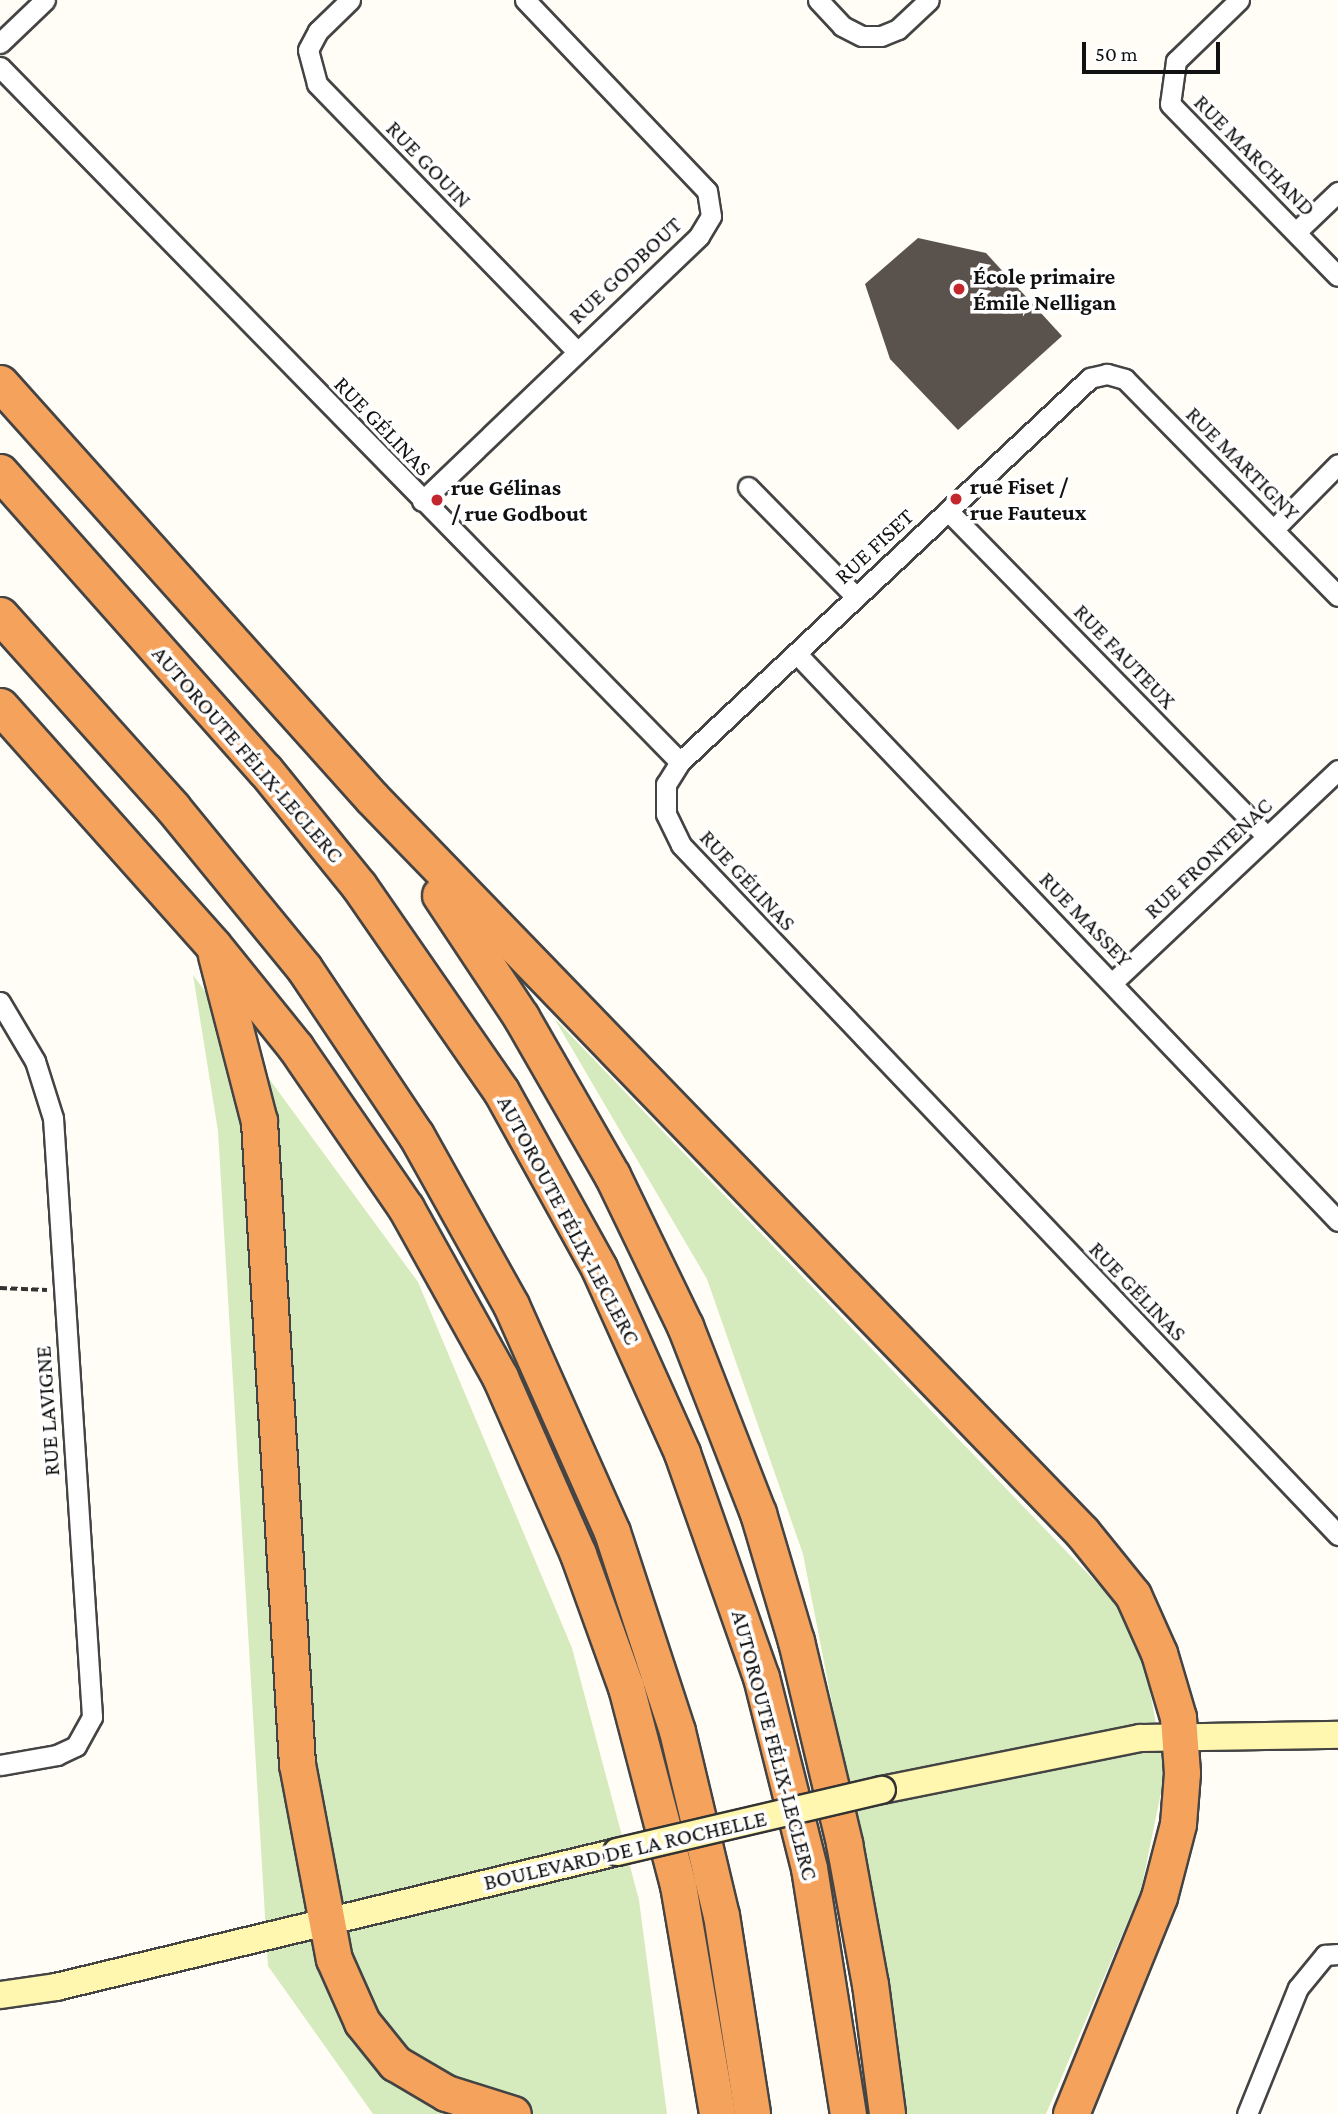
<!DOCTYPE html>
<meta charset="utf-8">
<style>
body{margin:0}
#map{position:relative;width:1338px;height:2114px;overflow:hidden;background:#fffdf5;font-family:"Crimson Pro",serif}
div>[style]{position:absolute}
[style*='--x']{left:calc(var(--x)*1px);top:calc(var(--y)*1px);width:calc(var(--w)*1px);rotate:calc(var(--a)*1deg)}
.green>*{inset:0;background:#d5ebbd}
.building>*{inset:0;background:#5a524d}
.path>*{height:3.5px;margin-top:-1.75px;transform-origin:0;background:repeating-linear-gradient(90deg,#333 0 7px,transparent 0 10.5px)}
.roads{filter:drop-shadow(2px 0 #444) drop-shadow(-2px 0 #444) drop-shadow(0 2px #444) drop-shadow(0 -2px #444)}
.street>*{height:19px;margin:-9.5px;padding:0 9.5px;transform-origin:9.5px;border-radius:9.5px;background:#fff}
.secondary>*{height:26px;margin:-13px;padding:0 13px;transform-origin:13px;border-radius:13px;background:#fff6b0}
.highway>*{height:35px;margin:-17.5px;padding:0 17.5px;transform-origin:17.5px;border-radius:17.5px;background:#f5a25d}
.bridges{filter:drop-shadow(2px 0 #333) drop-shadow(-2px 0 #333) drop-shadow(0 2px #333) drop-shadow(0 -2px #333)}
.secondary-bridge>*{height:26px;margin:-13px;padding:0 13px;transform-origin:13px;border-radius:13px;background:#fff6b0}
.dots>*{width:19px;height:19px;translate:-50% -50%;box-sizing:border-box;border:4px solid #fff;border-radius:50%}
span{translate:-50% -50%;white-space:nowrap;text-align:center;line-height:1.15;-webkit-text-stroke:7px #fff;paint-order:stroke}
.street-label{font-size:23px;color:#111}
.poi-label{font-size:23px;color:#111;font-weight:700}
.left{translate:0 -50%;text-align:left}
.scale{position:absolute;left:1082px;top:42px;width:138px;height:32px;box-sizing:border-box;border:4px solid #111;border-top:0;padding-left:9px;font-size:21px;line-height:24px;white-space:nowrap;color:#111;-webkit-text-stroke:5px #fff;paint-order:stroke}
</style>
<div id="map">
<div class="green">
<i style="clip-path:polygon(193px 975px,418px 1282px,572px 1648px,639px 1900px,667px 2114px,373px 2114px,268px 1966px,218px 1131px)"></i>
<i style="clip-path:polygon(554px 1018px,1138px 1626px,1165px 1773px,1141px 1890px,1046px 2114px,902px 2114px,898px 2042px,803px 1554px,707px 1279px)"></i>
</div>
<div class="building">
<i style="clip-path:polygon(918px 238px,986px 253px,1062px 336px,958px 430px,890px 359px,865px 284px)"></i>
</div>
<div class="path">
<i style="--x:0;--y:1288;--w:47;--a:2.4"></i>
</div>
<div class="roads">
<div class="street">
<i style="--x:350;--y:0;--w:45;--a:135.9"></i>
<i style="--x:318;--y:31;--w:21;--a:118"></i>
<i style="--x:308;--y:50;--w:35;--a:75"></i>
<i style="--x:317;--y:84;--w:371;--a:45.8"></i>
<i style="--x:818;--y:0;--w:35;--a:47"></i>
<i style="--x:842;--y:26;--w:22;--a:27"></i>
<i style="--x:862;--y:36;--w:19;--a:0"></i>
<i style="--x:881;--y:36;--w:18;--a:-22"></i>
<i style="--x:898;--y:29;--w:42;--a:-43.1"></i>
<i style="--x:1239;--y:0;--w:88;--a:135.9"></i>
<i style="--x:1176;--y:61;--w:43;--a:97.9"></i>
<i style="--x:1170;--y:104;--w:240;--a:45.7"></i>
<i style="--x:0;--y:43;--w:62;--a:-43.7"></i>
<i style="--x:0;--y:67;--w:972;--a:45.63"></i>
<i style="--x:1297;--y:231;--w:57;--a:-43.6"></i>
<i style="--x:748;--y:487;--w:154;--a:45.5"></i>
<i style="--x:422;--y:501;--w:383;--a:-43.7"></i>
<i style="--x:699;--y:236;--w:23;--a:-59"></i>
<i style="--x:711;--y:216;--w:25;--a:-99"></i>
<i style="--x:707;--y:191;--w:264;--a:-133.6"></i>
<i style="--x:948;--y:511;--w:455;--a:45.6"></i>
<i style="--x:1274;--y:529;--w:91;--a:-45.4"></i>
<i style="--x:1338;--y:596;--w:304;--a:-134.5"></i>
<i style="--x:1125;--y:379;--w:19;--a:-164"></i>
<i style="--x:1107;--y:374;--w:17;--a:167"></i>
<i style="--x:1090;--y:378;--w:562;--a:136.88"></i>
<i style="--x:680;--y:762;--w:26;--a:122"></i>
<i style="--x:666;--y:784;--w:30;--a:90"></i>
<i style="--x:666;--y:814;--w:34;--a:64"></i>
<i style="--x:681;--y:845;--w:953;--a:46.4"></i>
<i style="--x:796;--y:653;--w:785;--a:46.34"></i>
<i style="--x:1113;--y:982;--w:309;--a:-43.3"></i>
<i style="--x:0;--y:1002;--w:69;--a:59.3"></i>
<i style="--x:35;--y:1061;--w:60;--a:72.5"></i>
<i style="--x:53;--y:1118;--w:600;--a:86.27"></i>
<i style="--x:92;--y:1717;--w:33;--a:119"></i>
<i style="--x:76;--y:1746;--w:21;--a:155"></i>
<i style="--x:57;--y:1755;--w:58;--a:170"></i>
<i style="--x:1247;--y:2114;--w:136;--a:-68"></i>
<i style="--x:1298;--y:1988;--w:43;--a:-50.7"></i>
<i style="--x:1325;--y:1955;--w:13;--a:-4"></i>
</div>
<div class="secondary">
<i style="--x:882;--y:1790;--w:263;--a:-11.4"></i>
<i style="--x:1140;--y:1738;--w:198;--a:-0.9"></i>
<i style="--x:0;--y:1995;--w:57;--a:-8.1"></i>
<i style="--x:56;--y:1987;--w:577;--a:-13.53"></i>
</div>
<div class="highway">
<i style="--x:0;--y:383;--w:557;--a:48.13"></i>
<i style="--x:372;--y:798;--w:1021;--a:45.95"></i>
<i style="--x:1082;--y:1532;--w:81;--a:51"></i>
<i style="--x:1133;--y:1595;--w:64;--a:65.9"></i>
<i style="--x:1159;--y:1653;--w:67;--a:73.5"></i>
<i style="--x:1178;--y:1717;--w:56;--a:85.9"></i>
<i style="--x:1182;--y:1773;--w:51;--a:94.5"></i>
<i style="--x:1178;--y:1824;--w:75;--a:104.6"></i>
<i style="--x:1159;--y:1897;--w:234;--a:112.1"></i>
<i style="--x:0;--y:472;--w:399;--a:48.4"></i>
<i style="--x:265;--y:770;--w:149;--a:51"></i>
<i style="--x:359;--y:886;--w:249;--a:55.3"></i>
<i style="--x:501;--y:1091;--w:202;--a:61"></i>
<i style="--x:599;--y:1268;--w:203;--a:65.8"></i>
<i style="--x:682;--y:1453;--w:238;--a:70.6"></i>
<i style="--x:761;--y:1677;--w:197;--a:75.9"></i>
<i style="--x:809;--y:1868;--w:249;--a:81"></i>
<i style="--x:0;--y:615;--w:259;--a:48.1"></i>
<i style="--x:173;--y:808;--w:207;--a:50.7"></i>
<i style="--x:304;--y:968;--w:201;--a:56.2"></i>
<i style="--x:416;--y:1135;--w:195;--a:60.8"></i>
<i style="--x:511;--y:1305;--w:248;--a:66"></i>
<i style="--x:612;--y:1532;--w:209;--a:71.9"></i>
<i style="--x:677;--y:1731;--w:189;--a:76.6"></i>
<i style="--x:721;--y:1915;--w:201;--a:81.1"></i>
<i style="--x:0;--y:706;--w:320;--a:48.3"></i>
<i style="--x:213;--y:945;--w:132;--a:51.1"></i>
<i style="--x:296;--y:1048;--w:194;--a:55.5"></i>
<i style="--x:406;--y:1208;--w:193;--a:60.9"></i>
<i style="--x:500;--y:1377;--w:193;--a:66.2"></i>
<i style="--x:578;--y:1554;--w:141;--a:70.2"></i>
<i style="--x:626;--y:1687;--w:205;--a:75.3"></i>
<i style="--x:678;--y:1885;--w:232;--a:80.3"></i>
<i style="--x:440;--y:895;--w:146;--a:56.4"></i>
<i style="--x:521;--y:1017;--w:182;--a:60.1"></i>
<i style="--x:612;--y:1175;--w:168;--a:64.2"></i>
<i style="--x:685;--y:1326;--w:201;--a:68.7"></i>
<i style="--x:758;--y:1513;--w:134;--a:73.5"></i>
<i style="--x:796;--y:1641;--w:208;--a:76.6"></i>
<i style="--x:844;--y:1843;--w:143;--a:79.6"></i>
<i style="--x:870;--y:1984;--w:131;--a:82.5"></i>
<i style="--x:216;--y:955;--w:171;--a:75.5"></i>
<i style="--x:259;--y:1121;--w:644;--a:86.62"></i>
<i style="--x:297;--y:1764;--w:198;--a:79.3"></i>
<i style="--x:334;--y:1959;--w:69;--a:66"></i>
<i style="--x:362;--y:2022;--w:53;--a:51.2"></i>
<i style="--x:395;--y:2063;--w:59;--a:30.5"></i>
<i style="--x:446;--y:2093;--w:70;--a:17.4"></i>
</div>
</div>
<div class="bridges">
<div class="secondary-bridge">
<i style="--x:617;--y:1852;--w:272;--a:-13.2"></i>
</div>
</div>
<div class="dots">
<i style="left:959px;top:289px;background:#c4262e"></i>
<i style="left:956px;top:499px;background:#c4262e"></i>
<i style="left:437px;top:500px;background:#c4262e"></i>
</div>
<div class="street-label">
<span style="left:1255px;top:155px;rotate:45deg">RUE MARCHAND</span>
<span style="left:429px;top:164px;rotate:46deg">RUE GOUIN</span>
<span style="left:625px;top:270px;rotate:-43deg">RUE GODBOUT</span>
<span style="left:383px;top:426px;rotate:46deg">RUE GÉLINAS</span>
<span style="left:1243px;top:463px;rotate:45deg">RUE MARTIGNY</span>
<span style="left:874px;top:546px;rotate:-43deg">RUE FISET</span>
<span style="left:1125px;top:656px;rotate:46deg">RUE FAUTEUX</span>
<span style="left:248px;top:754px;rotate:49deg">AUTOROUTE FÉLIX-LECLERC</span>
<span style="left:1208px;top:858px;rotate:-43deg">RUE FRONTENAC</span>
<span style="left:748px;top:880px;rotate:47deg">RUE GÉLINAS</span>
<span style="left:1086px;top:919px;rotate:46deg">RUE MASSEY</span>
<span style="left:569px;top:1220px;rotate:62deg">AUTOROUTE FÉLIX-LECLERC</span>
<span style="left:1138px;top:1291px;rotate:46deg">RUE GÉLINAS</span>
<span style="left:47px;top:1411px;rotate:-94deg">RUE LAVIGNE</span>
<span style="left:775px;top:1745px;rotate:75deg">AUTOROUTE FÉLIX-LECLERC</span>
<span style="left:625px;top:1850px;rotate:-13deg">BOULEVARD DE LA ROCHELLE</span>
</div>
<div class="poi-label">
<span class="left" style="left:973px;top:289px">École primaire<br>Émile Nelligan</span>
<span class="left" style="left:970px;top:499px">rue Fiset /<br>rue Fauteux</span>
<span class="left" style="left:451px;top:500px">rue Gélinas<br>/ rue Godbout</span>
</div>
<div class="scale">50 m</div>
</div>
